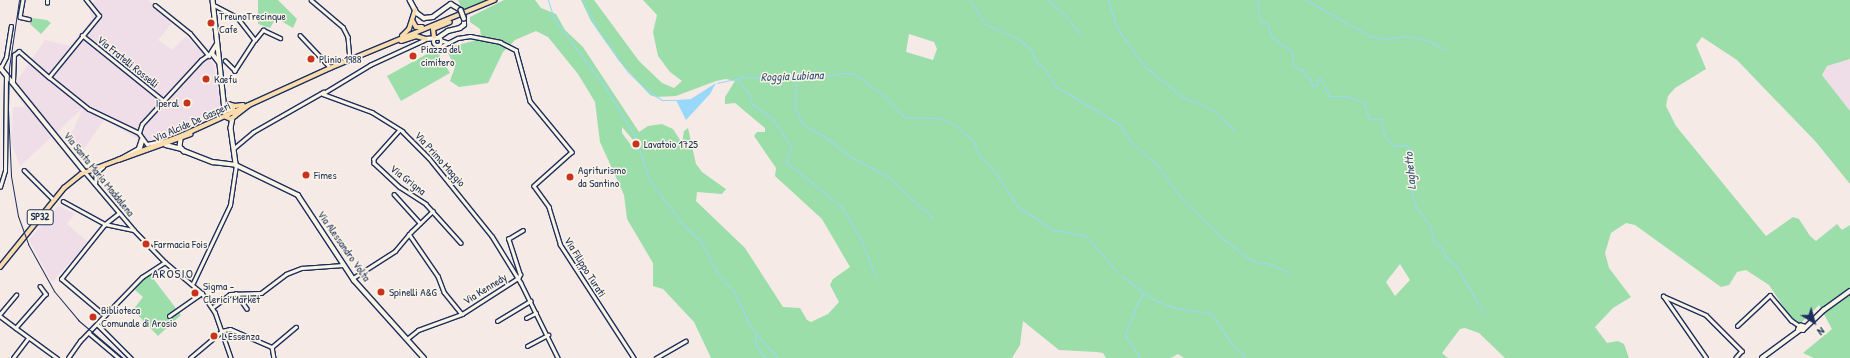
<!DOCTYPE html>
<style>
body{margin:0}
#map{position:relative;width:1850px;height:358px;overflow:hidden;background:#f6eae6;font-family:"Patrick Hand",sans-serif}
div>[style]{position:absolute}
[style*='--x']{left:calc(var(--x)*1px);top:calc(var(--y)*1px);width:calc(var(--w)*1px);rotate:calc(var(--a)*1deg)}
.built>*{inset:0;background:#efdde8}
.green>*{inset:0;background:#9bdeaa}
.water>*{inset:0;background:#98d9f9}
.stream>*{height:1px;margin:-0.5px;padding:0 0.5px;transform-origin:0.5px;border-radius:0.5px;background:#98d9f9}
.roads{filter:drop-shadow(1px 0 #1b2f5e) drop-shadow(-1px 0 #1b2f5e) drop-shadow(0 1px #1b2f5e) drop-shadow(0 -1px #1b2f5e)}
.street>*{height:2.5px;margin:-1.25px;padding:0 1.25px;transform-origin:1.25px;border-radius:1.25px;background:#fcf5e5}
.secondary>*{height:3.5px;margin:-1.75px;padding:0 1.75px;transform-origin:1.75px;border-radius:1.75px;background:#fcf5e5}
.secondary>.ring{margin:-1.75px;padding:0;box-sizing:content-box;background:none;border:3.5px solid #fcf5e5;border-radius:50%}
.primary>*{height:4px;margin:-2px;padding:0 2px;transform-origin:2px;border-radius:2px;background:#fcdcac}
.rail>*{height:1px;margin:-0.5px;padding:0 0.5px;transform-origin:0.5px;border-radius:0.5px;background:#1b2f5e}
.bridges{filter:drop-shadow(1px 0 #1b2f5e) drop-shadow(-1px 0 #1b2f5e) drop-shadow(0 1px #1b2f5e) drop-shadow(0 -1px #1b2f5e)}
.secondary-bridge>*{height:3.5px;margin:-1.75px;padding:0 1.75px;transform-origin:1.75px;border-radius:1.75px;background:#fcf5e5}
.dots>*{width:11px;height:11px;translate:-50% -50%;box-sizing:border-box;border:2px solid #fcf5e5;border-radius:50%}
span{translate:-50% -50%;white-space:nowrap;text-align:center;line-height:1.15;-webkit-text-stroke:3px #fcf5e5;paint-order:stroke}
.shield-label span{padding:1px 3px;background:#fcf5e5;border:1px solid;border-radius:3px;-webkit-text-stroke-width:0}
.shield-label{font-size:10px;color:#1b2f5e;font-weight:700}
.poi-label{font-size:11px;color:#1b2f5e}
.left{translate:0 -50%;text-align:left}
.right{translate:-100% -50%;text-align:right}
.street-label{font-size:11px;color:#1b2f5e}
.water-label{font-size:12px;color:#34517d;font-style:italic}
.quarter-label{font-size:13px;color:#1b2f5e;letter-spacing:1px}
.north{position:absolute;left:1794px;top:302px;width:40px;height:40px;-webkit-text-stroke:3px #fcf5e5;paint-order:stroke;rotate:143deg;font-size:11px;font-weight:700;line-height:16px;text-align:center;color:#1b2f5e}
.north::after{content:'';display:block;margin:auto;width:14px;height:18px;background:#1b2f5e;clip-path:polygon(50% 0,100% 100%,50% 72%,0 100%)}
</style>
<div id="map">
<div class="built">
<i style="clip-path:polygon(96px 0,148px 0,172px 23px,158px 40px,172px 50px,186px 36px,214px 65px,222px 113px,149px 145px,104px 120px,84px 149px,68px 141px,83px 108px,20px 166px,11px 142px,13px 107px,25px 107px,12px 88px,45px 40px,70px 46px,92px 19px,89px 9px)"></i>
<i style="clip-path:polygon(1850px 59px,1850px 111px,1822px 75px,1827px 66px)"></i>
<i style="clip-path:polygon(58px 206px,75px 214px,67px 224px,88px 242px,52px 282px,29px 240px)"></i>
</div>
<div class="green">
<i style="clip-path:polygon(258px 0,278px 0,297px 19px,293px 28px,276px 18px,270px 28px,258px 24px)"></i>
<i style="clip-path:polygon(458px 0,490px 0,463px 11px)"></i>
<i style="clip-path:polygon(evenodd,504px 0,535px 0,541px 8px,556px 14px,565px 30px,583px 47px,639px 132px,648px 126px,662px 124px,673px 129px,682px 143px,684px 131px,688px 128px,696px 164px,702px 172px,726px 189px,722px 194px,697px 192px,696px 201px,745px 248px,783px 307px,800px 308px,807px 320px,811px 322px,828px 314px,839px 302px,830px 285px,833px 279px,850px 267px,822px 219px,775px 176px,776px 168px,754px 136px,757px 132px,765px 132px,765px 128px,735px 103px,725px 104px,725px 97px,735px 81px,726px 79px,716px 81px,676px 96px,656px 97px,650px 95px,619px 61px,591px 21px,581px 0,594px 0,639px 61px,662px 83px,674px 88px,682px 81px,670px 72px,658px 56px,653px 32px,657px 15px,643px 0,1850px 0,1850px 59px,1827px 66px,1822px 75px,1850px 111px,1850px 184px,1816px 142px,1737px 60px,1702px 37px,1696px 45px,1706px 69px,1675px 88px,1668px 96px,1666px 106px,1676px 126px,1766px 236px,1793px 217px,1799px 219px,1810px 236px,1816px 241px,1837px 224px,1842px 230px,1850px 225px,1850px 358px,1814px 358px,1803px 353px,1832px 329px,1819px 305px,1797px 327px,1769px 285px,1746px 270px,1737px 272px,1729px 285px,1721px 287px,1635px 225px,1626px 223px,1611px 233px,1605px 253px,1609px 268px,1631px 297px,1613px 308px,1595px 327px,1607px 343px,1618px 341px,1624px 344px,1629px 358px,1505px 358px,1479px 333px,1465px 328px,1460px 329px,1442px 353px,1448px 358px,1184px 358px,1178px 354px,1171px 358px,1106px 358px,1103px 353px,1097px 352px,1059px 350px,1023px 321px,1020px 345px,1012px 358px,711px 358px,694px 322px,663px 289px,653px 286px,653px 263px,627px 219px,624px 195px,600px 142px,595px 102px,578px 74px,548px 37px,536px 31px,515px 40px,503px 52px,488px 83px,459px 87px,450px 81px,455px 67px,448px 53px,450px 47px,473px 41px,481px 35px,480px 29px,470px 22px,470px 17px,504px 0,909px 34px,934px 42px,937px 49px,933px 60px,906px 52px,909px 34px,504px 0,622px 127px,633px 140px,641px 141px,641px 143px,636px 146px,631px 145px,622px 133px,622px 127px,504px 0,1400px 264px,1410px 280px,1395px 296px,1386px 282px,1400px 264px)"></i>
<i style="clip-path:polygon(32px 18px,47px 20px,51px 23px,41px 34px,30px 24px)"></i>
<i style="clip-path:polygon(436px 49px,450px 73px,401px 101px,387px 76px)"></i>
<i style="clip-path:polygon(149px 273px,181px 315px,158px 336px,133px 310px,143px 297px,135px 290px)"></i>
</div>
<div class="water">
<i style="clip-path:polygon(716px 83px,710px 94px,686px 120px,676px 100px,691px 99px)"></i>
</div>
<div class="stream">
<i style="--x:548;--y:0;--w:20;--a:72"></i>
<i style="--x:554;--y:19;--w:81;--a:53"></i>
<i style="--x:603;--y:84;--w:67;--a:58.4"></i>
<i style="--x:583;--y:0;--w:32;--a:64"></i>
<i style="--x:597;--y:29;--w:53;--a:54.2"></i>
<i style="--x:628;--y:72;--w:28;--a:44"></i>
<i style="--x:648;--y:91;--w:17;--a:33"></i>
<i style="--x:662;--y:100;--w:17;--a:0"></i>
<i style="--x:970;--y:0;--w:28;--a:58"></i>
<i style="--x:985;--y:24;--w:36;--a:24"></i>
<i style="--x:1018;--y:39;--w:16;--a:38"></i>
<i style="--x:1031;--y:49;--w:15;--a:67"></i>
<i style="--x:1037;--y:63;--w:9;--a:36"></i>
<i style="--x:1044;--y:68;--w:21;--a:59"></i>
<i style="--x:1055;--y:86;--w:74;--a:30.7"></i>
<i style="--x:1119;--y:124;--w:20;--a:57"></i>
<i style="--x:1130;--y:141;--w:36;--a:42"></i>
<i style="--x:1157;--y:165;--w:45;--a:53.1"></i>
<i style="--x:1184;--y:201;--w:52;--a:44.2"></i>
<i style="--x:1221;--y:237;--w:39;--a:38"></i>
<i style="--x:1252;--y:261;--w:18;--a:9"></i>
<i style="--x:1270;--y:264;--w:21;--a:25"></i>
<i style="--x:1048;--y:0;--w:23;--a:41"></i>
<i style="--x:1065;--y:15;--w:24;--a:52"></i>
<i style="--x:1108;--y:0;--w:29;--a:72"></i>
<i style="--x:1117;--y:28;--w:47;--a:54.6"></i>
<i style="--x:1144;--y:66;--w:48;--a:39"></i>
<i style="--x:1181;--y:96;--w:36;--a:24"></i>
<i style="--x:1214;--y:111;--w:28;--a:44"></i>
<i style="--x:1257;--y:0;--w:22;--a:82"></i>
<i style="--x:1260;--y:22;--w:7;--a:8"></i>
<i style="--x:1267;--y:23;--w:14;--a:73"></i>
<i style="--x:1271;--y:36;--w:26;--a:37"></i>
<i style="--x:1292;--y:52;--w:15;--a:86"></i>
<i style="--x:1293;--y:67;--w:9;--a:13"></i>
<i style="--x:1302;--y:69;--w:8;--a:67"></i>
<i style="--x:1305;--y:76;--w:5;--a:22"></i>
<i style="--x:1310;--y:78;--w:8;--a:76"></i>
<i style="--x:1312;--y:86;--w:5;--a:-11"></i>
<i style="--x:1317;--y:85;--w:5;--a:-90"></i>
<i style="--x:1317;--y:80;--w:4;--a:-34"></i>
<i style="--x:1320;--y:78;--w:20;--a:63"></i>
<i style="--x:1329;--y:96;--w:17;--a:0"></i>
<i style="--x:1346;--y:96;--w:19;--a:18"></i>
<i style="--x:1364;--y:102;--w:18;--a:74"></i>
<i style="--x:1369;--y:119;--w:12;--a:0"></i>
<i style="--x:1381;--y:119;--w:15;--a:79"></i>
<i style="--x:1384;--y:134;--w:15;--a:53"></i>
<i style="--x:1393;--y:146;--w:14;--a:-4"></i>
<i style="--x:1407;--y:145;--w:9;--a:72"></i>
<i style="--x:1410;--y:154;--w:11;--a:105"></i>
<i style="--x:1407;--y:165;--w:12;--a:70"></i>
<i style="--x:1411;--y:176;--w:9;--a:103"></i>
<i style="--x:1409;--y:185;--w:23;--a:72"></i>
<i style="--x:1416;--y:207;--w:26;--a:54"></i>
<i style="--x:1431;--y:228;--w:14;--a:78"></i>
<i style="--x:1434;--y:242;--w:10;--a:37"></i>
<i style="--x:1442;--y:248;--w:9;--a:72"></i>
<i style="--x:1445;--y:257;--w:14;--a:39"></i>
<i style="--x:1456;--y:266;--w:55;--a:59.2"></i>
<i style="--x:1306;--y:0;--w:73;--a:29.4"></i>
<i style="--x:1370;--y:36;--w:14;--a:12"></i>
<i style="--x:1384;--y:39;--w:22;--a:-8"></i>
<i style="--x:1406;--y:36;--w:21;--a:11"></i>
<i style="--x:1427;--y:40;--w:21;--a:28"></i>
<i style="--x:796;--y:77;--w:30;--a:92"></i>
<i style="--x:795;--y:107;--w:20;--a:66"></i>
<i style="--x:803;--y:125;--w:29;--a:29"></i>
<i style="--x:828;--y:139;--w:29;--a:38"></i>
<i style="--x:851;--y:157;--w:42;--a:28.4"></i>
<i style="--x:888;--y:177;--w:61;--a:42.3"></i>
<i style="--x:736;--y:78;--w:21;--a:51"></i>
<i style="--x:749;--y:94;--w:10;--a:73"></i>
<i style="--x:752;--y:104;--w:24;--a:35"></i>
<i style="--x:772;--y:118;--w:34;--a:56"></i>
<i style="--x:791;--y:146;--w:17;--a:107"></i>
<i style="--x:786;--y:162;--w:70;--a:38.7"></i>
<i style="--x:841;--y:206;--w:39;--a:59"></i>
<i style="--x:861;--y:239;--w:40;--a:69"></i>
<i style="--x:717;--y:83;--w:26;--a:-13"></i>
<i style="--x:742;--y:77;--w:73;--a:0.8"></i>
<i style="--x:815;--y:78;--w:29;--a:-10"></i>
<i style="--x:844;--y:73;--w:11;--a:5"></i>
<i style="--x:855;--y:74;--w:40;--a:37"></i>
<i style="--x:887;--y:98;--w:25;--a:48"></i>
<i style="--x:904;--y:117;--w:34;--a:2"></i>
<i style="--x:938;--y:118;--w:17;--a:21"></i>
<i style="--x:954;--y:124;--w:25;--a:42"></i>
<i style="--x:973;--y:141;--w:17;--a:65"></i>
<i style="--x:980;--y:156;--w:23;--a:47"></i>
<i style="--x:996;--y:173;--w:40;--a:57.1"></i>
<i style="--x:1018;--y:207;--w:42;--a:33.3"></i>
<i style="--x:1053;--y:230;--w:34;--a:10"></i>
<i style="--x:1086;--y:236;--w:49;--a:49.1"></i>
<i style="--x:638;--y:146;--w:36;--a:72"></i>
<i style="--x:649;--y:180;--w:58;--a:52.7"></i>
<i style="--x:684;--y:226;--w:21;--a:41"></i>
<i style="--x:700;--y:240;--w:38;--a:62"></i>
<i style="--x:718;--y:274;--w:25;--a:48"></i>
<i style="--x:735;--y:293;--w:35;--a:66"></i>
<i style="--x:749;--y:325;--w:44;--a:48.7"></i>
<i style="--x:1122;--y:276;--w:38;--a:37"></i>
<i style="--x:1152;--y:299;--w:25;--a:21"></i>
<i style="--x:1175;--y:308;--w:37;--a:9"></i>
<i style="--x:1212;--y:314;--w:35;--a:57"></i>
<i style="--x:1231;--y:343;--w:21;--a:45"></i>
<i style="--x:756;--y:334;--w:7;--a:98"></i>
<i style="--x:755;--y:341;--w:11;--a:68"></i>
<i style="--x:759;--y:351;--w:11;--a:38"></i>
<i style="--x:1140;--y:358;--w:27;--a:-123"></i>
<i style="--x:1125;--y:335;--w:34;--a:-69"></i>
<i style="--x:1137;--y:303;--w:11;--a:-56"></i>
</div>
<div class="roads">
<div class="street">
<i style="--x:23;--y:0;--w:17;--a:100"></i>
<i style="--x:20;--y:17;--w:9;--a:13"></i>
<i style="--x:311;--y:0;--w:42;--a:40.2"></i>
<i style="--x:343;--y:27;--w:11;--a:63"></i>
<i style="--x:348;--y:37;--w:22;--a:85"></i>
<i style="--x:47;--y:3;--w:3;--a:-90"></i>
<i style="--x:155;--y:5;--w:45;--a:38.7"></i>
<i style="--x:190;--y:33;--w:30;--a:50"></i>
<i style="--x:214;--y:5;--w:26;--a:28"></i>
<i style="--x:237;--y:17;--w:29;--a:52"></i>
<i style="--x:255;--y:40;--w:37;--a:123"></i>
<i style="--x:235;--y:71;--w:14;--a:-135"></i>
<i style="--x:82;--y:35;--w:105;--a:38.8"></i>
<i style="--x:300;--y:35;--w:44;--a:46.8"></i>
<i style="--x:255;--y:40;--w:13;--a:-51"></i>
<i style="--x:263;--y:30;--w:19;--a:25"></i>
<i style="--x:425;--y:40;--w:60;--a:155.2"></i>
<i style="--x:371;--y:65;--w:56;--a:148.9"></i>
<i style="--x:323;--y:94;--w:52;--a:20.2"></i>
<i style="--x:372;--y:112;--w:36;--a:32"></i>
<i style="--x:402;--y:131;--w:38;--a:45"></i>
<i style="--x:429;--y:158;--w:100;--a:51.1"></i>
<i style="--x:492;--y:236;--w:55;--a:58.3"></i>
<i style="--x:521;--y:283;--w:84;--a:63.7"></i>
<i style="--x:443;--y:41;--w:6;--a:18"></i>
<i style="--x:440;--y:47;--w:20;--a:-27"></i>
<i style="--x:458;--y:38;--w:12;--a:-9"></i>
<i style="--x:470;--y:36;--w:31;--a:11"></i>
<i style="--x:500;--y:42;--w:18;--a:27"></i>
<i style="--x:516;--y:50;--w:53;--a:74.6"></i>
<i style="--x:530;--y:101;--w:66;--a:50.5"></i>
<i style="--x:572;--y:152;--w:51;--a:138.2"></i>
<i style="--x:534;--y:186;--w:26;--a:54"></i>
<i style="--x:549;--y:207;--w:39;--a:73"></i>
<i style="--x:560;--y:244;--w:136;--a:57"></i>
<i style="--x:1;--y:67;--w:11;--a:-63"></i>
<i style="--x:6;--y:57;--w:31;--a:-81"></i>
<i style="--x:49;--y:77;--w:51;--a:38.7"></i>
<i style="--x:89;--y:109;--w:55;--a:25.6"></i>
<i style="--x:139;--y:133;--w:14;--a:54"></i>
<i style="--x:147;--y:144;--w:15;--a:-11"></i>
<i style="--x:13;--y:82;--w:27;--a:-88"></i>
<i style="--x:14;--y:55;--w:6;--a:-39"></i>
<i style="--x:19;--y:51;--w:40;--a:41"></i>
<i style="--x:49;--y:77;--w:79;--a:-50.7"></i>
<i style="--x:99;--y:16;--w:21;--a:-129"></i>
<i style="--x:400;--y:130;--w:39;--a:132"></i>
<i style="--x:374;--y:159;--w:4;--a:90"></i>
<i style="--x:374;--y:163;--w:35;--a:43"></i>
<i style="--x:400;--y:187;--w:31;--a:33"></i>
<i style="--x:426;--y:204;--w:52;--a:48.1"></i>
<i style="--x:139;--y:133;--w:9;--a:-72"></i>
<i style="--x:142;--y:124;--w:87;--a:-47.3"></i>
<i style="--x:201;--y:60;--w:14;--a:-36"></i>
<i style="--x:233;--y:149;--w:26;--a:-40"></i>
<i style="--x:253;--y:132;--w:81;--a:-29.7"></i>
<i style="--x:139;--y:151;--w:10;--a:-73"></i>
<i style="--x:122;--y:157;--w:18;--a:-29"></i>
<i style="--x:138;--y:148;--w:9;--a:-72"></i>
<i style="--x:24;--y:170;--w:42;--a:45"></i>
<i style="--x:85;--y:172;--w:76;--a:49.8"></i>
<i style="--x:134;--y:230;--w:45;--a:45.9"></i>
<i style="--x:165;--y:262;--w:48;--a:40"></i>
<i style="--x:202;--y:293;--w:23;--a:56"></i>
<i style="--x:215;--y:312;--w:49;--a:70.8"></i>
<i style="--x:95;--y:184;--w:11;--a:-85"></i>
<i style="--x:96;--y:173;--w:9;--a:-41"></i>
<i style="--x:0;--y:187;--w:17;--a:-73"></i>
<i style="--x:5;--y:171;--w:96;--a:-89.4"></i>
<i style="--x:394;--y:194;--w:39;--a:48"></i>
<i style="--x:63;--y:201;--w:48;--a:28.7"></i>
<i style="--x:105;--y:224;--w:29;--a:12"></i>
<i style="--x:409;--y:234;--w:51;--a:55.4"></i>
<i style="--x:438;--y:276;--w:17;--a:69"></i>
<i style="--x:444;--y:292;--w:28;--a:51"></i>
<i style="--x:353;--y:278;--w:50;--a:-32.7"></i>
<i style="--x:395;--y:251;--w:25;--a:-50"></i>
<i style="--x:411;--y:232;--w:30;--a:-44"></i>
<i style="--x:193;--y:283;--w:86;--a:-64.6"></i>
<i style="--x:230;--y:205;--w:40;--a:-81.5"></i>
<i style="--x:40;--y:286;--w:10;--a:53"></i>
<i style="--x:46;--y:294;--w:45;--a:131.4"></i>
<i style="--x:16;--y:328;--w:51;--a:36.2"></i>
<i style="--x:236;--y:293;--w:19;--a:55"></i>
<i style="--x:213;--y:307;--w:21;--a:-37"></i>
<i style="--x:230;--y:294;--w:31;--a:-2"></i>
<i style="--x:261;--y:293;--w:31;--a:-37"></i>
<i style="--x:286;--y:274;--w:17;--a:-21"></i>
<i style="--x:302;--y:268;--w:41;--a:-4.2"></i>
<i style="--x:0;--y:314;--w:25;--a:-50"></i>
<i style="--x:0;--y:316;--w:20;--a:37"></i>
<i style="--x:105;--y:316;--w:57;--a:-139.9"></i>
<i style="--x:61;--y:279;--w:70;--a:-51.3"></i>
<i style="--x:105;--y:224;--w:16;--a:-38"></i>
<i style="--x:169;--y:316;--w:40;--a:-34.9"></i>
<i style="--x:526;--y:318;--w:11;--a:-27"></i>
<i style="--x:497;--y:321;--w:39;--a:-31"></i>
<i style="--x:97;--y:324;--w:48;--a:45"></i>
<i style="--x:1737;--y:326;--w:45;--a:-43.2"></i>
<i style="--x:1770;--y:295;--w:33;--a:50"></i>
<i style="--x:1791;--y:320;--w:11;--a:34"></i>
<i style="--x:89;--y:333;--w:39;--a:40"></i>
<i style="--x:407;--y:339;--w:14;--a:-39"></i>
<i style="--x:418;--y:330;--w:47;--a:-20"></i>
<i style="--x:462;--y:314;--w:67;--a:-32.7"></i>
<i style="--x:518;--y:278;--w:4;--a:-56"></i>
<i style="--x:520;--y:275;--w:38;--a:-108"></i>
<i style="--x:508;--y:239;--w:17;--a:-31"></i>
<i style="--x:527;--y:346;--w:24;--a:-28"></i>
<i style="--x:272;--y:347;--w:11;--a:80"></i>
<i style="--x:13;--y:358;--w:25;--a:-53"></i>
<i style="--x:68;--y:358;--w:21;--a:-55"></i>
<i style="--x:80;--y:341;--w:89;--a:-45.9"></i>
<i style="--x:142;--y:277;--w:27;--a:-33"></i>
<i style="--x:190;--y:358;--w:42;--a:-40.2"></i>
<i style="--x:222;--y:331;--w:8;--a:-14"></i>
<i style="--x:230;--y:329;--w:46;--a:23.2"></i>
<i style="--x:272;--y:347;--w:31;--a:-40"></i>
<i style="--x:656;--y:358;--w:34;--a:-30"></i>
<i style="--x:1706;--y:358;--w:75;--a:-124.7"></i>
<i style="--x:1663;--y:296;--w:47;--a:23.8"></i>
<i style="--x:1706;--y:315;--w:51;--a:45"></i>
<i style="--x:1742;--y:351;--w:9;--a:131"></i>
</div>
<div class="secondary">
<i style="--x:213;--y:0;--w:112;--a:83.8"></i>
<i style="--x:410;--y:0;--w:15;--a:62"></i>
<i style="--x:417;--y:13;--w:9;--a:36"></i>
<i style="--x:424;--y:18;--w:9;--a:-6"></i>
<i style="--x:433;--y:17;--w:22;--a:-36"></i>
<i style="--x:451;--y:4;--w:12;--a:31"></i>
<i class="ring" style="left:433.5px;top:37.5px;width:5.5px;height:5.5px"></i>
<i style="--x:438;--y:38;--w:12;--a:-35"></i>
<i style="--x:448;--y:31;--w:12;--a:-14"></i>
<i style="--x:460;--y:28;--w:5;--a:-37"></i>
<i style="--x:464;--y:25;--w:7;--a:-90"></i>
<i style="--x:426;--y:39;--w:10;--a:-6"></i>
<i style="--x:217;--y:45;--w:9;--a:122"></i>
<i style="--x:212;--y:53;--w:11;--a:52"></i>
<i style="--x:0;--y:67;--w:135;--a:51"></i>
<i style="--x:233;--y:118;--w:10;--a:101"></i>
<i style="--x:231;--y:128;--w:37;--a:82"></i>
<i style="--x:181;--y:139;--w:8;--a:97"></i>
<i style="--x:180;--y:147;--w:6;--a:45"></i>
<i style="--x:184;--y:151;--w:31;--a:21"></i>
<i style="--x:213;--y:162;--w:23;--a:7"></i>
<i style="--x:236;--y:165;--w:69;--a:25.8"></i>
<i style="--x:298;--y:195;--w:102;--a:56.6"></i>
<i style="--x:354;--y:280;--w:105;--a:48.1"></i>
<i style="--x:166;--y:145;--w:16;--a:14"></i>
<i style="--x:1804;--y:327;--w:3;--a:-162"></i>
<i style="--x:1801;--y:326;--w:4;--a:124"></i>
<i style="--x:1799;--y:329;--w:4;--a:14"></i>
<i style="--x:1803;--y:330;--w:29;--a:-44"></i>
<i style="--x:1824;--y:310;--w:32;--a:-36"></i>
<i style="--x:1762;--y:358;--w:47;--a:-36.4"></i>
</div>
<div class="primary">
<i style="--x:412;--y:20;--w:8;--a:60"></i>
<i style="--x:416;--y:27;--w:6;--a:0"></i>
<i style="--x:402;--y:36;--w:10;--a:-45"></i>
<i style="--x:409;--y:29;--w:20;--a:-72"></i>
<i style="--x:434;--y:37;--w:8;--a:-97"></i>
<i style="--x:433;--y:29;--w:18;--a:-22"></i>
<i style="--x:401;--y:41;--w:16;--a:-18"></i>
<i style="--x:416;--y:36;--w:10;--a:17"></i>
<i style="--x:228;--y:104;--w:7;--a:16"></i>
<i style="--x:235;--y:106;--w:8;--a:-7"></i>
<i style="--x:235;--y:116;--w:7;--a:-106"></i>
<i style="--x:233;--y:109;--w:8;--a:166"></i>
<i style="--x:225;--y:111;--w:6;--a:81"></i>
<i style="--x:226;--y:117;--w:5;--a:22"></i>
<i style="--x:231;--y:119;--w:23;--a:-38"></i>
<i style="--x:118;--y:160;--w:77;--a:-19.6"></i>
<i style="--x:0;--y:267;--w:102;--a:-51"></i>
<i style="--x:64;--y:188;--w:22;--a:-39"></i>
<i style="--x:81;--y:174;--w:109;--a:-20.9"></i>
<i style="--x:183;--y:135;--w:162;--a:-24.5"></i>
<i style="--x:330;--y:68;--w:178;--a:-22.5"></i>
</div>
</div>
<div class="rail">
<i style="--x:19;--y:0;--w:69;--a:98.4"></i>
<i style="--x:9;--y:68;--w:41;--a:91.4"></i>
<i style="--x:8;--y:109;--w:67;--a:87.4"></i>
<i style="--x:11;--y:176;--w:41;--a:80.1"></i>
<i style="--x:18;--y:216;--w:30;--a:70"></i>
<i style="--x:28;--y:244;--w:54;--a:61"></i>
<i style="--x:54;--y:291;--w:38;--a:50"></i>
<i style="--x:78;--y:320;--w:59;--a:40.2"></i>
</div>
<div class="bridges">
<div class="secondary-bridge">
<i style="--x:461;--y:10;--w:9;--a:69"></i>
</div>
</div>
<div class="dots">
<i style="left:211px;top:23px;background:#c8321e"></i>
<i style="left:413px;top:56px;background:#c8321e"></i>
<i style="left:311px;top:59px;background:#c8321e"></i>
<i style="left:206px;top:79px;background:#c8321e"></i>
<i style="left:187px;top:103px;background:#c8321e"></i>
<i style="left:636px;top:144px;background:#c8321e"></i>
<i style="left:306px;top:175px;background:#c8321e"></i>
<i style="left:570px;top:177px;background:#c8321e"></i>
<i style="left:146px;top:244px;background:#c8321e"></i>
<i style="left:381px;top:292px;background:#c8321e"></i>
<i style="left:195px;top:293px;background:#c8321e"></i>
<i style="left:93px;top:317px;background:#c8321e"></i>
<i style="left:214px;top:336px;background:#c8321e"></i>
</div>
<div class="shield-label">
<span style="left:40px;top:217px">SP32</span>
</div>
<div class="poi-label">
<span class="left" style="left:219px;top:23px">TreunoTrecinque<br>Cafe</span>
<span class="left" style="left:421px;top:56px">Piazza del<br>cimitero</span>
<span class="left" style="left:319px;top:59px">Plinio 1988</span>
<span class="left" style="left:214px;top:79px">Kaefu</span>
<span class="right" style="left:179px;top:103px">Iperal</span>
<span class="left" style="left:644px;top:144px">Lavatoio 1725</span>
<span class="left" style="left:578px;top:177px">Agriturismo<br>da Santino</span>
<span class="left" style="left:314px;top:175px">Fimes</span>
<span class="left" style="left:154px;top:244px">Farmacia Fois</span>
<span class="left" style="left:203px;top:293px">Sigma -<br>Clerici Market</span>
<span class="left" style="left:389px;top:292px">Spinelli A&amp;G</span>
<span class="left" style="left:101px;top:317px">Biblioteca<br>Comunale di Arosio</span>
<span class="left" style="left:222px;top:336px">L'Essenza</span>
</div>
<div class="street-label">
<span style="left:128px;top:62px;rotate:39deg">Via Fratelli Rosselli</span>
<span style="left:192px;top:122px;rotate:-24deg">Via Alcide De Gasperi</span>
<span style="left:440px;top:159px;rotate:48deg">Via Primo Maggio</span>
<span style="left:99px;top:174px;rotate:51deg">Via Santa Maria Maddalena</span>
<span style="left:408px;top:180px;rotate:38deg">Via Grigna</span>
<span style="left:344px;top:246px;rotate:55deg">Via Alessandro Volta</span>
<span style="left:585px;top:267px;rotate:58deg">Via Filippo Turati</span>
<span style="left:485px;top:289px;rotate:-32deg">Via Kennedy</span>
</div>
<div class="water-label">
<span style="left:792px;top:76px;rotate:-2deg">Roggia Lubiana</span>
<span style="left:1410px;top:171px;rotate:-95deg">Laghetto</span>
</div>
<div class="quarter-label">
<span style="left:173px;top:273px">AROSIO</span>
</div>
<div class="north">N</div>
</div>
